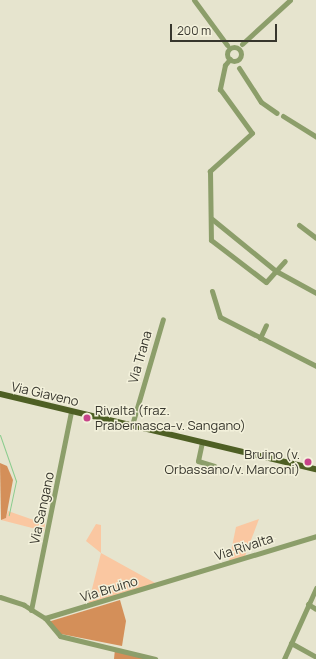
<!DOCTYPE html>
<style>
body{margin:0}
#map{position:relative;width:316px;height:659px;overflow:hidden;background:#e6e4ce;font-family:Manrope,sans-serif}
div>[style]{position:absolute}
[style*='--x']{left:calc(var(--x)*1px);top:calc(var(--y)*1px);width:calc(var(--w)*1px);rotate:calc(var(--a)*1deg)}
.green>*{inset:0;background:#fac7a1}
.forest>*{inset:0;background:#d48f59}
.stream>*{height:1px;margin:-0.5px;padding:0 0.5px;transform-origin:0.5px;border-radius:0.5px;background:#8bcc8e}
.minor>*{height:5px;margin:-2.5px;padding:0 2.5px;transform-origin:2.5px;border-radius:2.5px;background:#8c9e6a}
.minor>.ring{margin:-2.5px;padding:0;box-sizing:content-box;background:none;border:5px solid #8c9e6a;border-radius:50%}
.major>*{height:6px;margin:-3px;padding:0 3px;transform-origin:3px;border-radius:3px;background:#4e5f24}
.dots>*{width:11px;height:11px;translate:-50% -50%;box-sizing:border-box;border:2px solid #f3f1db;border-radius:50%}
span{translate:-50% -50%;white-space:nowrap;text-align:center;line-height:1.15;-webkit-text-stroke:3px #f3f1db;paint-order:stroke}
.street-label{font-size:13px;color:#37362d}
.poi-label{font-size:13px;color:#37362d}
.left{translate:0 -50%;text-align:left}
.right{translate:-100% -50%;text-align:right}
.scale{position:absolute;left:170px;top:24px;width:107px;height:18px;box-sizing:border-box;border:2px solid #37362d;border-top:0;padding-left:5px;font-size:12px;line-height:14px;white-space:nowrap;color:#37362d;-webkit-text-stroke:3px #f3f1db;paint-order:stroke}
</style>
<div id="map">
<div class="green">
<i style="clip-path:polygon(8px 511px,45px 524px,44px 531px,1px 520px,6px 518px)"></i>
<i style="clip-path:polygon(259px 519px,245px 556px,229px 561px,236px 527px)"></i>
<i style="clip-path:polygon(96px 524px,101px 525px,101px 553px,157px 584px,88px 605px,101px 553px,86px 541px)"></i>
</div>
<div class="forest">
<i style="clip-path:polygon(0 463px,7px 466px,13px 480px,6px 518px,1px 520px)"></i>
<i style="clip-path:polygon(120px 600px,126px 621px,122px 646px,61px 634px,51px 627px,51px 621px)"></i>
<i style="clip-path:polygon(115px 649px,148px 659px,114px 659px)"></i>
</div>
<div class="stream">
<i style="--x:0;--y:435;--w:49;--a:70.8"></i>
<i style="--x:16;--y:481;--w:35;--a:102"></i>
</div>
<div class="minor">
<i style="--x:194;--y:0;--w:56;--a:53.7"></i>
<i style="--x:242;--y:44;--w:65;--a:-42.5"></i>
<i class="ring" style="left:227px;top:47px;width:9px;height:9px"></i>
<i style="--x:230;--y:59;--w:8;--a:130"></i>
<i style="--x:225;--y:65;--w:25;--a:102"></i>
<i style="--x:220;--y:89;--w:54;--a:54"></i>
<i style="--x:252;--y:133;--w:57;--a:137.9"></i>
<i style="--x:210;--y:171;--w:69;--a:89.2"></i>
<i style="--x:211;--y:240;--w:69;--a:37.4"></i>
<i style="--x:266;--y:282;--w:28;--a:-48"></i>
<i style="--x:239;--y:68;--w:40;--a:57.1"></i>
<i style="--x:261;--y:102;--w:19;--a:35"></i>
<i style="--x:283;--y:116;--w:39;--a:32"></i>
<i style="--x:212;--y:219;--w:82;--a:39.1"></i>
<i style="--x:276;--y:271;--w:46;--a:28.8"></i>
<i style="--x:299;--y:225;--w:21;--a:37"></i>
<i style="--x:212;--y:291;--w:27;--a:73"></i>
<i style="--x:220;--y:317;--w:108;--a:27"></i>
<i style="--x:260;--y:338;--w:14;--a:-65"></i>
<i style="--x:132;--y:425;--w:110;--a:-73.7"></i>
<i style="--x:202;--y:442;--w:19;--a:102"></i>
<i style="--x:198;--y:461;--w:17;--a:17"></i>
<i style="--x:0;--y:597;--w:25;--a:18"></i>
<i style="--x:24;--y:605;--w:25;--a:32"></i>
<i style="--x:45;--y:618;--w:23;--a:50"></i>
<i style="--x:60;--y:636;--w:98;--a:13.6"></i>
<i style="--x:308;--y:604;--w:9;--a:32"></i>
<i style="--x:31;--y:610;--w:203;--a:-78.6"></i>
<i style="--x:45;--y:618;--w:283;--a:-16.8"></i>
<i style="--x:291;--y:643;--w:29;--a:29"></i>
<i style="--x:284;--y:659;--w:78;--a:-65.7"></i>
</div>
<div class="major">
<i style="--x:0;--y:394;--w:325;--a:13.4"></i>
</div>
<div class="dots">
<i style="left:87px;top:418px;background:#c7448a"></i>
<i style="left:308px;top:462px;background:#c7448a"></i>
</div>
<div class="street-label">
<span style="left:140px;top:357px;rotate:-74deg">Via Trana</span>
<span style="left:45px;top:394px;rotate:13deg">Via Giaveno</span>
<span style="left:42px;top:508px;rotate:-78deg">Via Sangano</span>
<span style="left:244px;top:547px;rotate:-18deg">Via Rivalta</span>
<span style="left:109px;top:589px;rotate:-17deg">Via Bruino</span>
</div>
<div class="poi-label">
<span class="left" style="left:95px;top:418px">Rivalta (fraz.<br>Prabernasca-v. Sangano)</span>
<span class="right" style="left:300px;top:462px">Bruino (v.<br>Orbassano/v. Marconi)</span>
</div>
<div class="scale">200 m</div>
</div>
